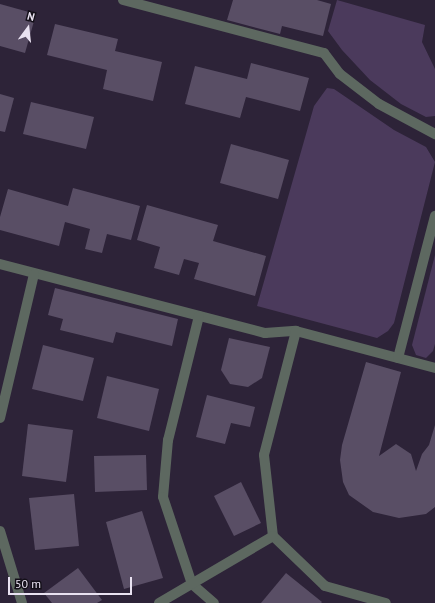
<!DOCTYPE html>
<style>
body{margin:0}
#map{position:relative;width:435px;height:603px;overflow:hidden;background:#2d2338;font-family:"PT Sans",sans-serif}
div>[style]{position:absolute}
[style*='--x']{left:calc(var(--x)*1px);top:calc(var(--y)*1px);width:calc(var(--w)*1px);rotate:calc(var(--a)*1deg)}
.green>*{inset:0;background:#4b3a5c}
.building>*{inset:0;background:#594e65}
.minor>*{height:10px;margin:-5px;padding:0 5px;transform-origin:5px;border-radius:5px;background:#5d6860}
span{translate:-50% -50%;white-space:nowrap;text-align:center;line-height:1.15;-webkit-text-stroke:4px #130f18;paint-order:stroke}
.north{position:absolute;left:8px;top:8px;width:40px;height:40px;-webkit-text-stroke:3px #130f18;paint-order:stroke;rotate:15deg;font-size:11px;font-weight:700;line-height:16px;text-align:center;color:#e9e2f1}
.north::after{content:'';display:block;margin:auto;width:14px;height:18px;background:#e9e2f1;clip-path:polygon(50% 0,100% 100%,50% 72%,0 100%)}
.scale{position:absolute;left:8px;top:577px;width:124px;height:18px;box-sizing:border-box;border:2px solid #e9e2f1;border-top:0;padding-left:5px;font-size:12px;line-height:14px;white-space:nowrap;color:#e9e2f1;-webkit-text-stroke:3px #130f18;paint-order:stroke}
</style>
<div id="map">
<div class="green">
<i style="clip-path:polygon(337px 0,425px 25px,422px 42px,435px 69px,435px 116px,426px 117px,401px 104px,370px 80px,342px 50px,328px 31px)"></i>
<i style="clip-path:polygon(327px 88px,334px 89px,394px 130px,426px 147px,435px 162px,394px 323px,388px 331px,377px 338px,257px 306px,314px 106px)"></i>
<i style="clip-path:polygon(435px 255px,435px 344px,433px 351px,426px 358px,416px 355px,412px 345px)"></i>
</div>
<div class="building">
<i style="clip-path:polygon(233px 0,317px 0,331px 4px,323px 36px,282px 26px,280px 34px,227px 20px)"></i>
<i style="clip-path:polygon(0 4px,36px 14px,25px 53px,0 46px)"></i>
<i style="clip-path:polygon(55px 24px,118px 39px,115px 51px,162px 62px,153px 101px,103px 89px,107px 70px,47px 55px)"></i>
<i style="clip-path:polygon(251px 63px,309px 78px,300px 111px,246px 97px,240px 118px,185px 104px,195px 66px,247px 79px)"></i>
<i style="clip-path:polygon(0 94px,14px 98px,5px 132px,0 131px)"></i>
<i style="clip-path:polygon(31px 102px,94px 117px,86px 149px,23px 134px)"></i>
<i style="clip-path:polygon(231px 144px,289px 160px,278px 199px,220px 183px)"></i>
<i style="clip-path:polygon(73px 188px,140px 206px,131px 240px,107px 234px,102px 253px,85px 249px,90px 229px,65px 222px,59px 246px,0 230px,0 217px,8px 189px,68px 206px)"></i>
<i style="clip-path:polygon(147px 205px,218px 225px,213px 241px,266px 256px,255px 296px,194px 279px,199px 263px,184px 259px,179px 275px,154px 268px,160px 247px,137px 240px)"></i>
<i style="clip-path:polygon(55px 288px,178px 319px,172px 346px,116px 332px,113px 343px,60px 330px,63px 319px,48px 315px)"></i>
<i style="clip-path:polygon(229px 338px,270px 347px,262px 378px,248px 387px,230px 384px,221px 370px)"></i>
<i style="clip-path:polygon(43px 345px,94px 358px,83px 401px,32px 389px)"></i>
<i style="clip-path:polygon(366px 362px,401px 372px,379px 456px,396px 444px,411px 454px,416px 471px,422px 454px,429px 445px,435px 425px,435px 507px,426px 514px,399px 518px,373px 512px,349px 495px,343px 482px,340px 460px,342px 445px)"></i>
<i style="clip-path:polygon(107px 376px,159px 389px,149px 431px,97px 418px)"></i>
<i style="clip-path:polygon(207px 395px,255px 407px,250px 427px,231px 423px,225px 444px,196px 437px)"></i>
<i style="clip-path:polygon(28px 424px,73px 430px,66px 482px,22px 476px)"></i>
<i style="clip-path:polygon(146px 455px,147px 490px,95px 492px,94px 456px)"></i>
<i style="clip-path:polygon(241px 482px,261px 523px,234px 536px,214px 496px)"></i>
<i style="clip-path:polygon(74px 494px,79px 546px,35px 550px,29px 498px)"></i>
<i style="clip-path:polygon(142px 511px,163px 578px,124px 589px,106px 522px)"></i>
<i style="clip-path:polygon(78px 568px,102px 600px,97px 603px,52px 603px,44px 593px)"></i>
<i style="clip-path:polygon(286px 573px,322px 602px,321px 603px,261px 603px)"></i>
</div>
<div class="minor">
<i style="--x:123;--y:0;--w:208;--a:14.8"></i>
<i style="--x:324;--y:53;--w:26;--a:53"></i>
<i style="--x:340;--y:74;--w:49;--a:37.6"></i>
<i style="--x:379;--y:104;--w:64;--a:28.2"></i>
<i style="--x:0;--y:264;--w:274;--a:14.6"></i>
<i style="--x:265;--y:333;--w:31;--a:-4"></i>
<i style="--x:296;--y:331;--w:144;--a:14.9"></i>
<i style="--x:199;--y:316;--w:128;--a:104"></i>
<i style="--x:168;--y:440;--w:57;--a:95"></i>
<i style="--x:163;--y:497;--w:92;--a:71.6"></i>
<i style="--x:192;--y:584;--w:29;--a:41"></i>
<i style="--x:296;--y:331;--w:128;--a:104.5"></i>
<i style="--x:264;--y:455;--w:81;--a:83.7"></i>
<i style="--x:273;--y:536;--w:72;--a:43.9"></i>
<i style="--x:325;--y:586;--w:63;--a:15.6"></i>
<i style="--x:398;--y:358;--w:147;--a:-75.4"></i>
<i style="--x:0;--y:418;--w:148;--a:-76.7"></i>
<i style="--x:0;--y:531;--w:75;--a:73"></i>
<i style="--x:159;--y:603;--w:132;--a:-30.4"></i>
</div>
<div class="north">N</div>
<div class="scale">50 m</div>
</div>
